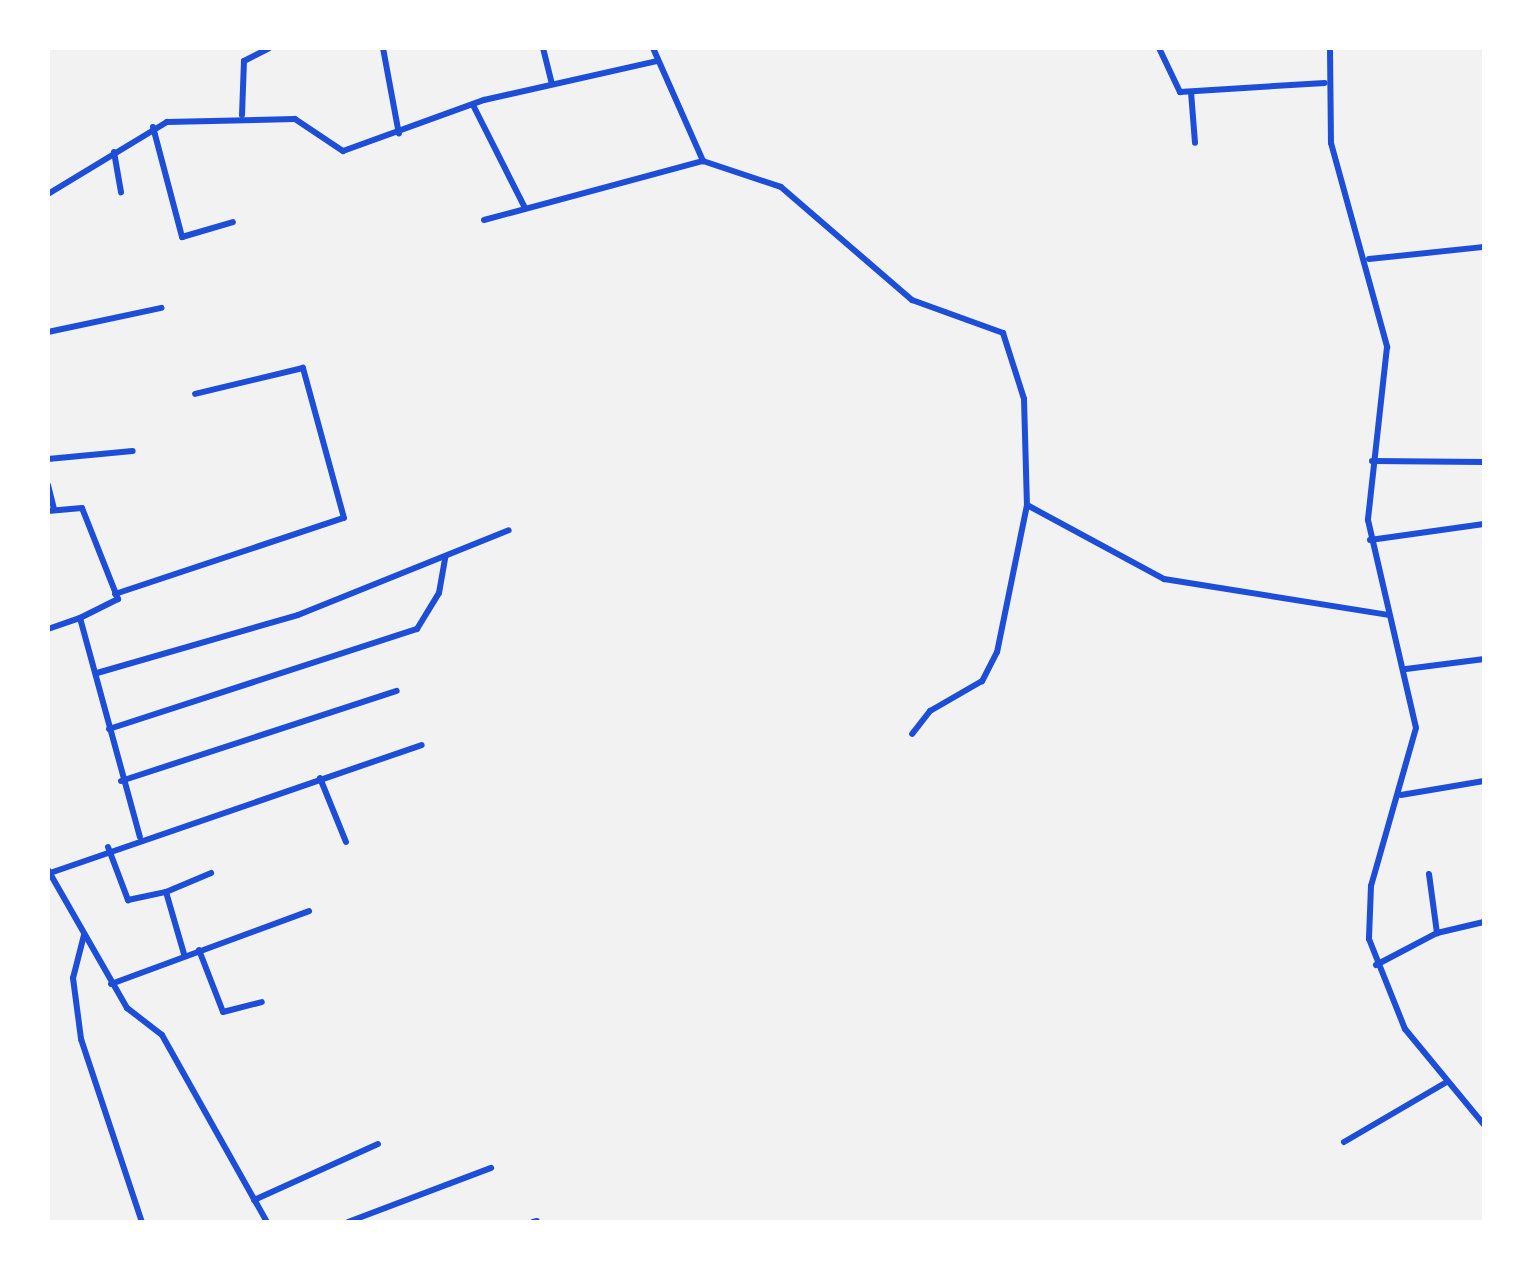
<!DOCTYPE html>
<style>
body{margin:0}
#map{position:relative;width:1532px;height:1270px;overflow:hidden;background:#f2f2f2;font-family:Cabin,sans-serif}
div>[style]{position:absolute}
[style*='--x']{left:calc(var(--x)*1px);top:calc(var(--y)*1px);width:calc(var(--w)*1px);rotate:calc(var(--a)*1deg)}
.minor>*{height:6px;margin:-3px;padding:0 3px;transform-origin:3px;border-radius:3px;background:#1d4ed8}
span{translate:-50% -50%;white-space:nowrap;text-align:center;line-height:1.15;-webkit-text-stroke:8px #fff;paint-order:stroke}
.frame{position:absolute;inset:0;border:50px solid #fff;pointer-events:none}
</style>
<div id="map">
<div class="minor">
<i style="--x:383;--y:48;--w:87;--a:79.5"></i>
<i style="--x:543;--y:48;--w:37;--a:76"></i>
<i style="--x:653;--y:48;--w:124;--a:66.1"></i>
<i style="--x:1159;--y:48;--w:49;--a:64.5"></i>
<i style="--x:1180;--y:92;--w:145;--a:-3.6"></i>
<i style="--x:1330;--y:48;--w:95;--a:89.4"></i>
<i style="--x:1331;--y:143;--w:212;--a:74.6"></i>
<i style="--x:1387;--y:347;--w:174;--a:96.3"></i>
<i style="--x:1368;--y:520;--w:213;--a:77"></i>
<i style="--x:1416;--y:728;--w:164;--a:105.9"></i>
<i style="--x:1371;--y:886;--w:53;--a:92.2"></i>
<i style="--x:1369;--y:939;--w:97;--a:68.2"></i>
<i style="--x:1405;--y:1029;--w:124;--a:50.5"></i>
<i style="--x:1191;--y:92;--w:51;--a:85.5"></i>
<i style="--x:474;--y:107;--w:113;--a:63.2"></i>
<i style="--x:242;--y:115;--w:54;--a:-87.9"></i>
<i style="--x:244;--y:61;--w:28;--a:-27"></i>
<i style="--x:153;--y:127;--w:114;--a:75.2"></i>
<i style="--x:182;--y:237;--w:53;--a:-16.4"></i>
<i style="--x:114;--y:152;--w:41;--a:80.1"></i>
<i style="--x:48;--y:194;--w:139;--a:-31.2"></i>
<i style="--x:167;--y:122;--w:128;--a:-1.3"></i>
<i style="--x:295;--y:119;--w:58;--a:33.7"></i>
<i style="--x:343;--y:151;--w:150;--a:-19.9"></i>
<i style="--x:484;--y:100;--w:177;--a:-12.7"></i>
<i style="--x:484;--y:220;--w:227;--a:-15.1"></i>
<i style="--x:703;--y:161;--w:82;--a:18.4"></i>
<i style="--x:781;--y:187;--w:173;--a:40.8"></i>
<i style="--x:912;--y:300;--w:97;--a:19.9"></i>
<i style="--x:1003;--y:333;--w:69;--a:72.3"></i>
<i style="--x:1024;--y:399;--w:106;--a:88.4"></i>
<i style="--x:1027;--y:505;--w:150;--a:101.5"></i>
<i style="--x:997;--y:652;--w:33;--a:117"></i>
<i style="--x:982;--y:681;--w:60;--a:150"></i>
<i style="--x:930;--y:711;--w:29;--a:128"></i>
<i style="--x:1369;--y:259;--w:116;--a:-6"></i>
<i style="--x:48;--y:332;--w:116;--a:-12"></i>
<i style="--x:48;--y:459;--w:85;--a:-5.4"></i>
<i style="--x:1372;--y:461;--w:112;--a:0.5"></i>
<i style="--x:48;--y:485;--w:25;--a:76"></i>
<i style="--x:1027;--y:505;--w:156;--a:28.4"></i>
<i style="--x:1164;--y:579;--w:227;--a:9.1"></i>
<i style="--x:48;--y:511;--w:34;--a:-5"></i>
<i style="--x:82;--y:508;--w:98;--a:68.4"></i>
<i style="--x:118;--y:599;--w:42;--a:153.4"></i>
<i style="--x:80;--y:618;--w:227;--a:74.7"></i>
<i style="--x:1370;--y:540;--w:115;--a:-8"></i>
<i style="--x:115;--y:594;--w:241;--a:-18.4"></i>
<i style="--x:344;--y:518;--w:156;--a:-105.3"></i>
<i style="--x:303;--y:368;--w:111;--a:166.5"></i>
<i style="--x:48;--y:629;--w:34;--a:-19"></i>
<i style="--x:1406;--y:669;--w:79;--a:-7.3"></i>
<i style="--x:97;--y:673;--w:209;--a:-16.1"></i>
<i style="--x:298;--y:615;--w:227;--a:-21.9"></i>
<i style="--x:109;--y:729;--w:324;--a:-18"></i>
<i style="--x:417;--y:629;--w:42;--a:-58.6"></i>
<i style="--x:439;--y:593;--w:36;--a:-80"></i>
<i style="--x:320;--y:778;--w:69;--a:67.9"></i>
<i style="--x:121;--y:781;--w:290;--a:-18.1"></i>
<i style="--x:1401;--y:795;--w:84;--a:-9.6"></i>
<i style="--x:108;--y:847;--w:57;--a:69.3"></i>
<i style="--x:128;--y:900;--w:39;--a:-12"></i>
<i style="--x:166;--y:892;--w:65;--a:73.8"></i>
<i style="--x:48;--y:870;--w:159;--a:60.2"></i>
<i style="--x:127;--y:1008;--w:44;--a:37.6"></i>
<i style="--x:162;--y:1035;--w:214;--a:60.7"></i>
<i style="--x:50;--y:873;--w:393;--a:-19"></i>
<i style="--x:1429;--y:874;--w:60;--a:82.3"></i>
<i style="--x:166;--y:892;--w:49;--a:-22.9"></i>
<i style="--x:84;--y:935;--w:44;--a:104.3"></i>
<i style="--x:73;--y:978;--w:62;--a:82.5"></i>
<i style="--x:81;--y:1039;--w:193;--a:71.6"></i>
<i style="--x:199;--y:950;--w:66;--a:68.8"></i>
<i style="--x:223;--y:1012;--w:40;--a:-14.4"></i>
<i style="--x:1376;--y:965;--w:69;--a:-27.7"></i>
<i style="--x:1437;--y:933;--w:48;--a:-13.2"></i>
<i style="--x:111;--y:984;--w:211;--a:-20.2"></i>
<i style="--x:1344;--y:1142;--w:117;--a:-30.3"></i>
<i style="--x:254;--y:1200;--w:136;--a:-24.3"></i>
<i style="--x:348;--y:1222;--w:153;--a:-20.7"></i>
<i style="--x:533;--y:1222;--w:4;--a:-14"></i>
</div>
<div class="frame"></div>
</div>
